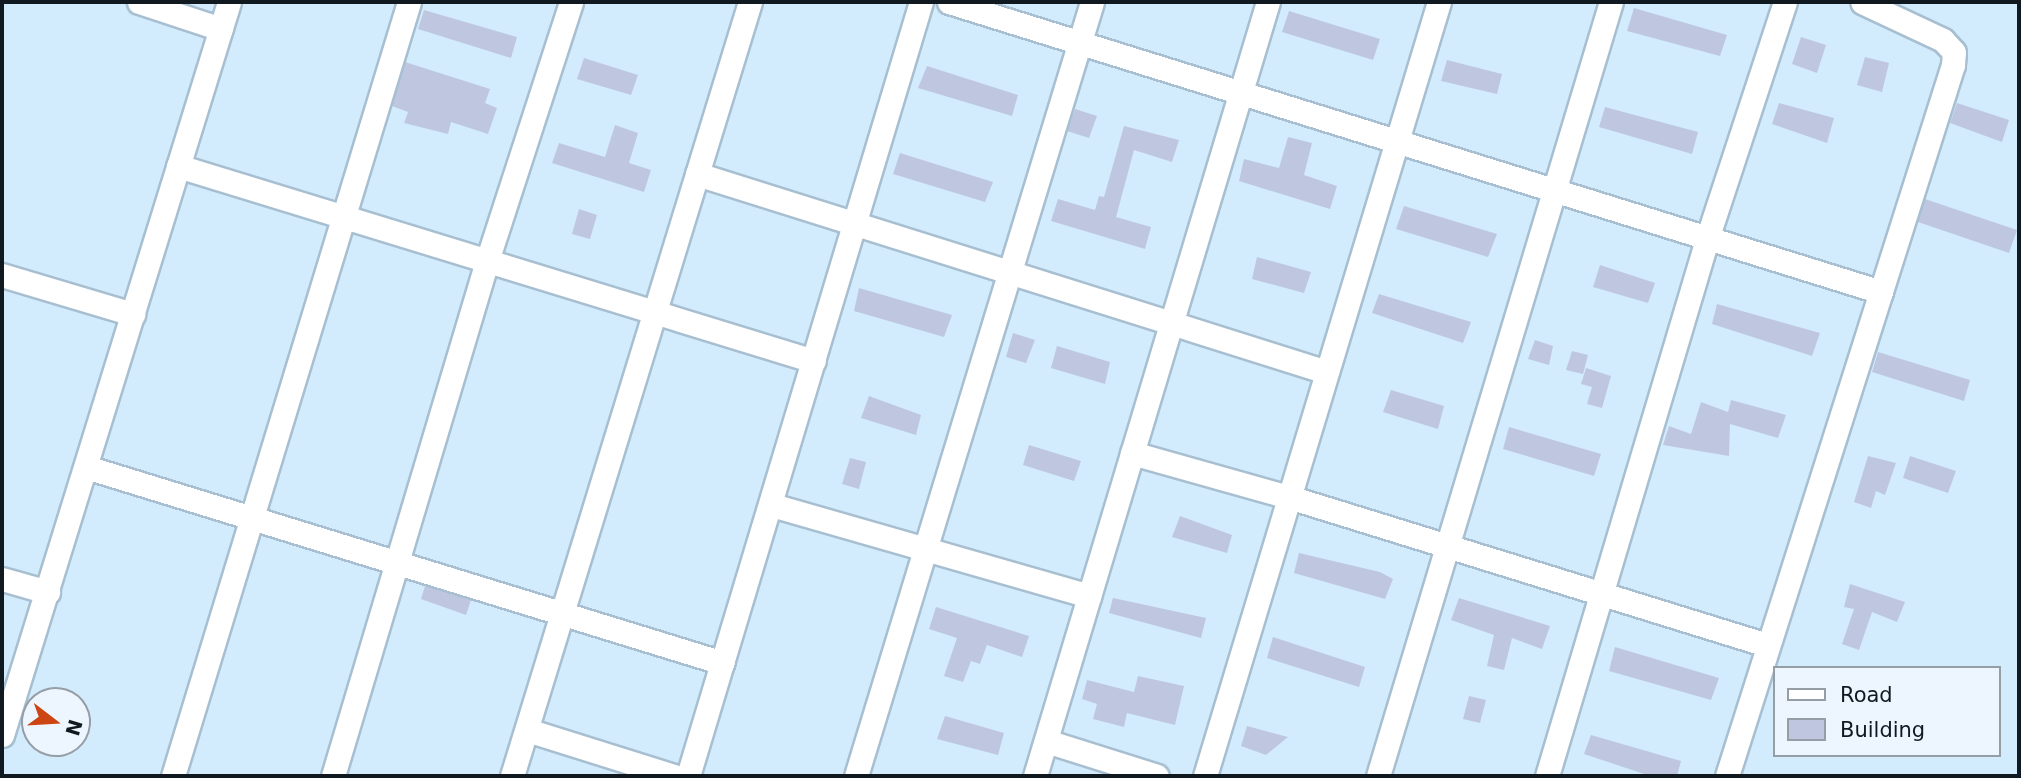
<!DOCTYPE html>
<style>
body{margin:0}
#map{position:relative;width:2021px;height:778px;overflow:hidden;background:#d3ecfd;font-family:"DejaVu Sans",sans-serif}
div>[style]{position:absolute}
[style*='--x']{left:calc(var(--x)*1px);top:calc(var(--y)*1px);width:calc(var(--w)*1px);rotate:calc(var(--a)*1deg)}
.building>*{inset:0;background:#bec7df}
.roads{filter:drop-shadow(2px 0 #a7bfd0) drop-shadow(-2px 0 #a7bfd0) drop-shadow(0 2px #a7bfd0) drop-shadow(0 -2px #a7bfd0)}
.minor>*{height:23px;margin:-11.5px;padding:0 11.5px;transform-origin:11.5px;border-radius:11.5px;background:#fff}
span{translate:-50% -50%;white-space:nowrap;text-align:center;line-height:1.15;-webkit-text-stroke:6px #edf6fe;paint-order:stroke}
.frame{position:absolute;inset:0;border:4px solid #10191f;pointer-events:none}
.legend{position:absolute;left:1773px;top:666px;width:228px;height:91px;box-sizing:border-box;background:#edf6fe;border:2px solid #959ea5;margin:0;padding:9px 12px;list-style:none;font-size:21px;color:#10191f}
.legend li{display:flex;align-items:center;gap:14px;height:35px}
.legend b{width:35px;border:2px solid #959ea5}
.north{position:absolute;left:21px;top:687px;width:70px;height:70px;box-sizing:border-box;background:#edf6fe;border:2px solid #959ea5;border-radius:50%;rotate:107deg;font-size:19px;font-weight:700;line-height:28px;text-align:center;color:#10191f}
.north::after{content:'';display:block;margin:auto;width:24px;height:32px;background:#cc4512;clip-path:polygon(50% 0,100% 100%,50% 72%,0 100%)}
</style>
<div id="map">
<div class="building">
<i style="clip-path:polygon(1634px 8px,1727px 35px,1720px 56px,1627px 31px)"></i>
<i style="clip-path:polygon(424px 10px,517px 37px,511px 58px,418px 29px)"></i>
<i style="clip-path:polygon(1289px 11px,1380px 39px,1373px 60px,1282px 32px)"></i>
<i style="clip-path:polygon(1801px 37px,1826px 45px,1817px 73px,1792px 64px)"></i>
<i style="clip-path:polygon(1865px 57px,1889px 63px,1882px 92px,1857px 85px)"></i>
<i style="clip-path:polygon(584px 58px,638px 75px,631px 95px,577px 79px)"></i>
<i style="clip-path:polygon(1447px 60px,1502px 74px,1497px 94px,1441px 81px)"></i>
<i style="clip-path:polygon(405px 62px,490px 89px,485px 103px,497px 108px,488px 134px,451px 122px,448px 134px,404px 123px,408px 112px,392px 106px)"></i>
<i style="clip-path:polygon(927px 66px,1018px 95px,1012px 116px,918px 88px)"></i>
<i style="clip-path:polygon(1779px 103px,1834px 118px,1827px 143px,1772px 124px)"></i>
<i style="clip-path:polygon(1957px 103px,2009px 120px,2002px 142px,1950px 123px)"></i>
<i style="clip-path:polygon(1605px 107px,1698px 132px,1692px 154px,1599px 127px)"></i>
<i style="clip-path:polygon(1075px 109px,1097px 116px,1089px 138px,1067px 131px)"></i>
<i style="clip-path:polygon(615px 125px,638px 133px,629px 163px,651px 170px,644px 192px,552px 163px,559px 143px,605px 157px)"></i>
<i style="clip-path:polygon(1124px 126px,1179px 140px,1172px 162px,1134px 150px,1116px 217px,1151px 227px,1145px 249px,1051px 221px,1058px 199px,1095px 210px,1099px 196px,1104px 197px)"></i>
<i style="clip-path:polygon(1288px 137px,1312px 143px,1304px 175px,1337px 186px,1330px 209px,1239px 181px,1244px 159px,1279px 168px)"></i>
<i style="clip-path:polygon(900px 153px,993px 182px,985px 202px,893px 174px)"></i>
<i style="clip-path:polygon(1925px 199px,2017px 230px,2009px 253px,1918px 222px)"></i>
<i style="clip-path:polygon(1404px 206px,1497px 234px,1488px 257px,1396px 229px)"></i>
<i style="clip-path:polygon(579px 209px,597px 215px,590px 239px,572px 234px)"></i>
<i style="clip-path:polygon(1257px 257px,1311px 272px,1304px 293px,1252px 279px)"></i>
<i style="clip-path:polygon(1600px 265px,1655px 283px,1648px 303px,1593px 287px)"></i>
<i style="clip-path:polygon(859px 288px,952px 315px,944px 337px,854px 311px)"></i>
<i style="clip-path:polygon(1379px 294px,1471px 322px,1463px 343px,1372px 313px)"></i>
<i style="clip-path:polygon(1717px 304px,1820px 333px,1812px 356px,1712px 324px)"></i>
<i style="clip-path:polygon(1013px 333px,1035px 340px,1026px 363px,1006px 357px)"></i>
<i style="clip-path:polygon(1535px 340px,1553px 346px,1549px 365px,1528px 359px)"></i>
<i style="clip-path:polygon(1057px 346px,1110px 362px,1105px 384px,1051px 368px)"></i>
<i style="clip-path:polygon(1572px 351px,1588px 355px,1583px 374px,1566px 370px)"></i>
<i style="clip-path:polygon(1878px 352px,1970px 380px,1964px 401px,1872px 372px)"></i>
<i style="clip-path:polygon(1586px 368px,1611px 376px,1602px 408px,1587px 404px,1592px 387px,1581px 384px)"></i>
<i style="clip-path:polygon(1391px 390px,1444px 406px,1438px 429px,1383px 412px)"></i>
<i style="clip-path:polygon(869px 396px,921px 415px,916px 435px,861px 418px)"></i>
<i style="clip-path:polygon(1731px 400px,1786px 415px,1778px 438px,1730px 424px,1729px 456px,1663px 445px,1669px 426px,1691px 434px,1701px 402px,1728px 412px)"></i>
<i style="clip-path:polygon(1509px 427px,1601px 454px,1594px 476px,1503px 449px)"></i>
<i style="clip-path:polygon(1029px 445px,1081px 461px,1074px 481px,1023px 465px)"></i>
<i style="clip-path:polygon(1868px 456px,1896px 463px,1885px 495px,1876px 491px,1871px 508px,1854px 502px)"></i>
<i style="clip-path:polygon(1910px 456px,1956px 471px,1948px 493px,1903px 478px)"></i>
<i style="clip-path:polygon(850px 458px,866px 462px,859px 489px,842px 484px)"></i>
<i style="clip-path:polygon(1180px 516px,1232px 535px,1227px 553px,1172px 537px)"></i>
<i style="clip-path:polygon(1299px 553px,1380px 572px,1393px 579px,1385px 599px,1294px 573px)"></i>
<i style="clip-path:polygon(1850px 584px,1905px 602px,1897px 622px,1872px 612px,1859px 650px,1842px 644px,1854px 609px,1844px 607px)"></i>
<i style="clip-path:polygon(425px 586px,471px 600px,466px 615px,421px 599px)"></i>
<i style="clip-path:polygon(1113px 598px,1206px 618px,1201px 638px,1109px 613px)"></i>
<i style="clip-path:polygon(1459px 598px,1550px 626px,1542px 649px,1512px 638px,1504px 670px,1487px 666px,1494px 635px,1451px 620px)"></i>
<i style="clip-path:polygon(936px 607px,1029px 636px,1022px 657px,987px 645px,980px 664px,971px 661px,963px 682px,944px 676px,957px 638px,929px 629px)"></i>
<i style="clip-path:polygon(1273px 637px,1365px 667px,1359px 687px,1267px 658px)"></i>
<i style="clip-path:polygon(1615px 647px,1719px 678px,1711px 700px,1609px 671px)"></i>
<i style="clip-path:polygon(1138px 676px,1184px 686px,1175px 725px,1127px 713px,1124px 727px,1093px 719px,1097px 704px,1082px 699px,1087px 680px,1134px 692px)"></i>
<i style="clip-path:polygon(1469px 696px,1486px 700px,1480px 723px,1463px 719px)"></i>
<i style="clip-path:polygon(945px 716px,1004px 733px,998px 755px,937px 739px)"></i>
<i style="clip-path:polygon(1247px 726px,1288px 737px,1266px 755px,1241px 746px)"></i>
<i style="clip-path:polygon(1591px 735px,1681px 761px,1677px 776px,1650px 776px,1584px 754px)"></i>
</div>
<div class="roads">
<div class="minor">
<i style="--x:139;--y:2;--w:86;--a:18.2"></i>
<i style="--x:949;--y:2;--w:976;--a:17.28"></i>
<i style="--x:178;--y:166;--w:665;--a:17.05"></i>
<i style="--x:697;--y:174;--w:660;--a:17.45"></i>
<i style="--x:2;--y:275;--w:137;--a:16.6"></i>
<i style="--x:1132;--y:453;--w:163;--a:15.7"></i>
<i style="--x:1289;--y:497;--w:500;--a:17.2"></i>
<i style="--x:86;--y:467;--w:666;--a:17.1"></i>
<i style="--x:772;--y:505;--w:330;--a:16"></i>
<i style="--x:2;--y:579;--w:48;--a:15.8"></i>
<i style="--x:527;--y:730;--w:154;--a:17.4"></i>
<i style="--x:2;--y:735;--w:767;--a:-72.79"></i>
<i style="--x:1046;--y:741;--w:116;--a:17.5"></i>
<i style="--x:173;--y:776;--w:809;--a:-73.04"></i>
<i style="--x:333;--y:776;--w:538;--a:-73.35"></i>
<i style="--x:487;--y:261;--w:272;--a:-72"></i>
<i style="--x:512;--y:776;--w:810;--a:-72.91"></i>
<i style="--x:688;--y:776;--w:808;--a:-73.25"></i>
<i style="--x:856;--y:776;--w:809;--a:-73.04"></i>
<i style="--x:1035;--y:776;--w:808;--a:-73.25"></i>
<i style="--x:1205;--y:776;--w:809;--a:-73.18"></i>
<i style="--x:1378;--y:776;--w:808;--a:-73.25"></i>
<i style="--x:1547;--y:776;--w:563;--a:-73.4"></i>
<i style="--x:1708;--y:236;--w:246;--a:-71.8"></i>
<i style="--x:1727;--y:776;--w:746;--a:-72.37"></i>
<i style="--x:1953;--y:65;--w:13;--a:-86"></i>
<i style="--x:1954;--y:52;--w:16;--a:-133"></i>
<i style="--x:1943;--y:40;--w:89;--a:-154.9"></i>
</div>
</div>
<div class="frame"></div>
<ul class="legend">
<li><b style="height:9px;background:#fff"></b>Road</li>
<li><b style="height:19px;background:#bec7df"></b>Building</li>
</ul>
<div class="north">N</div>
</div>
